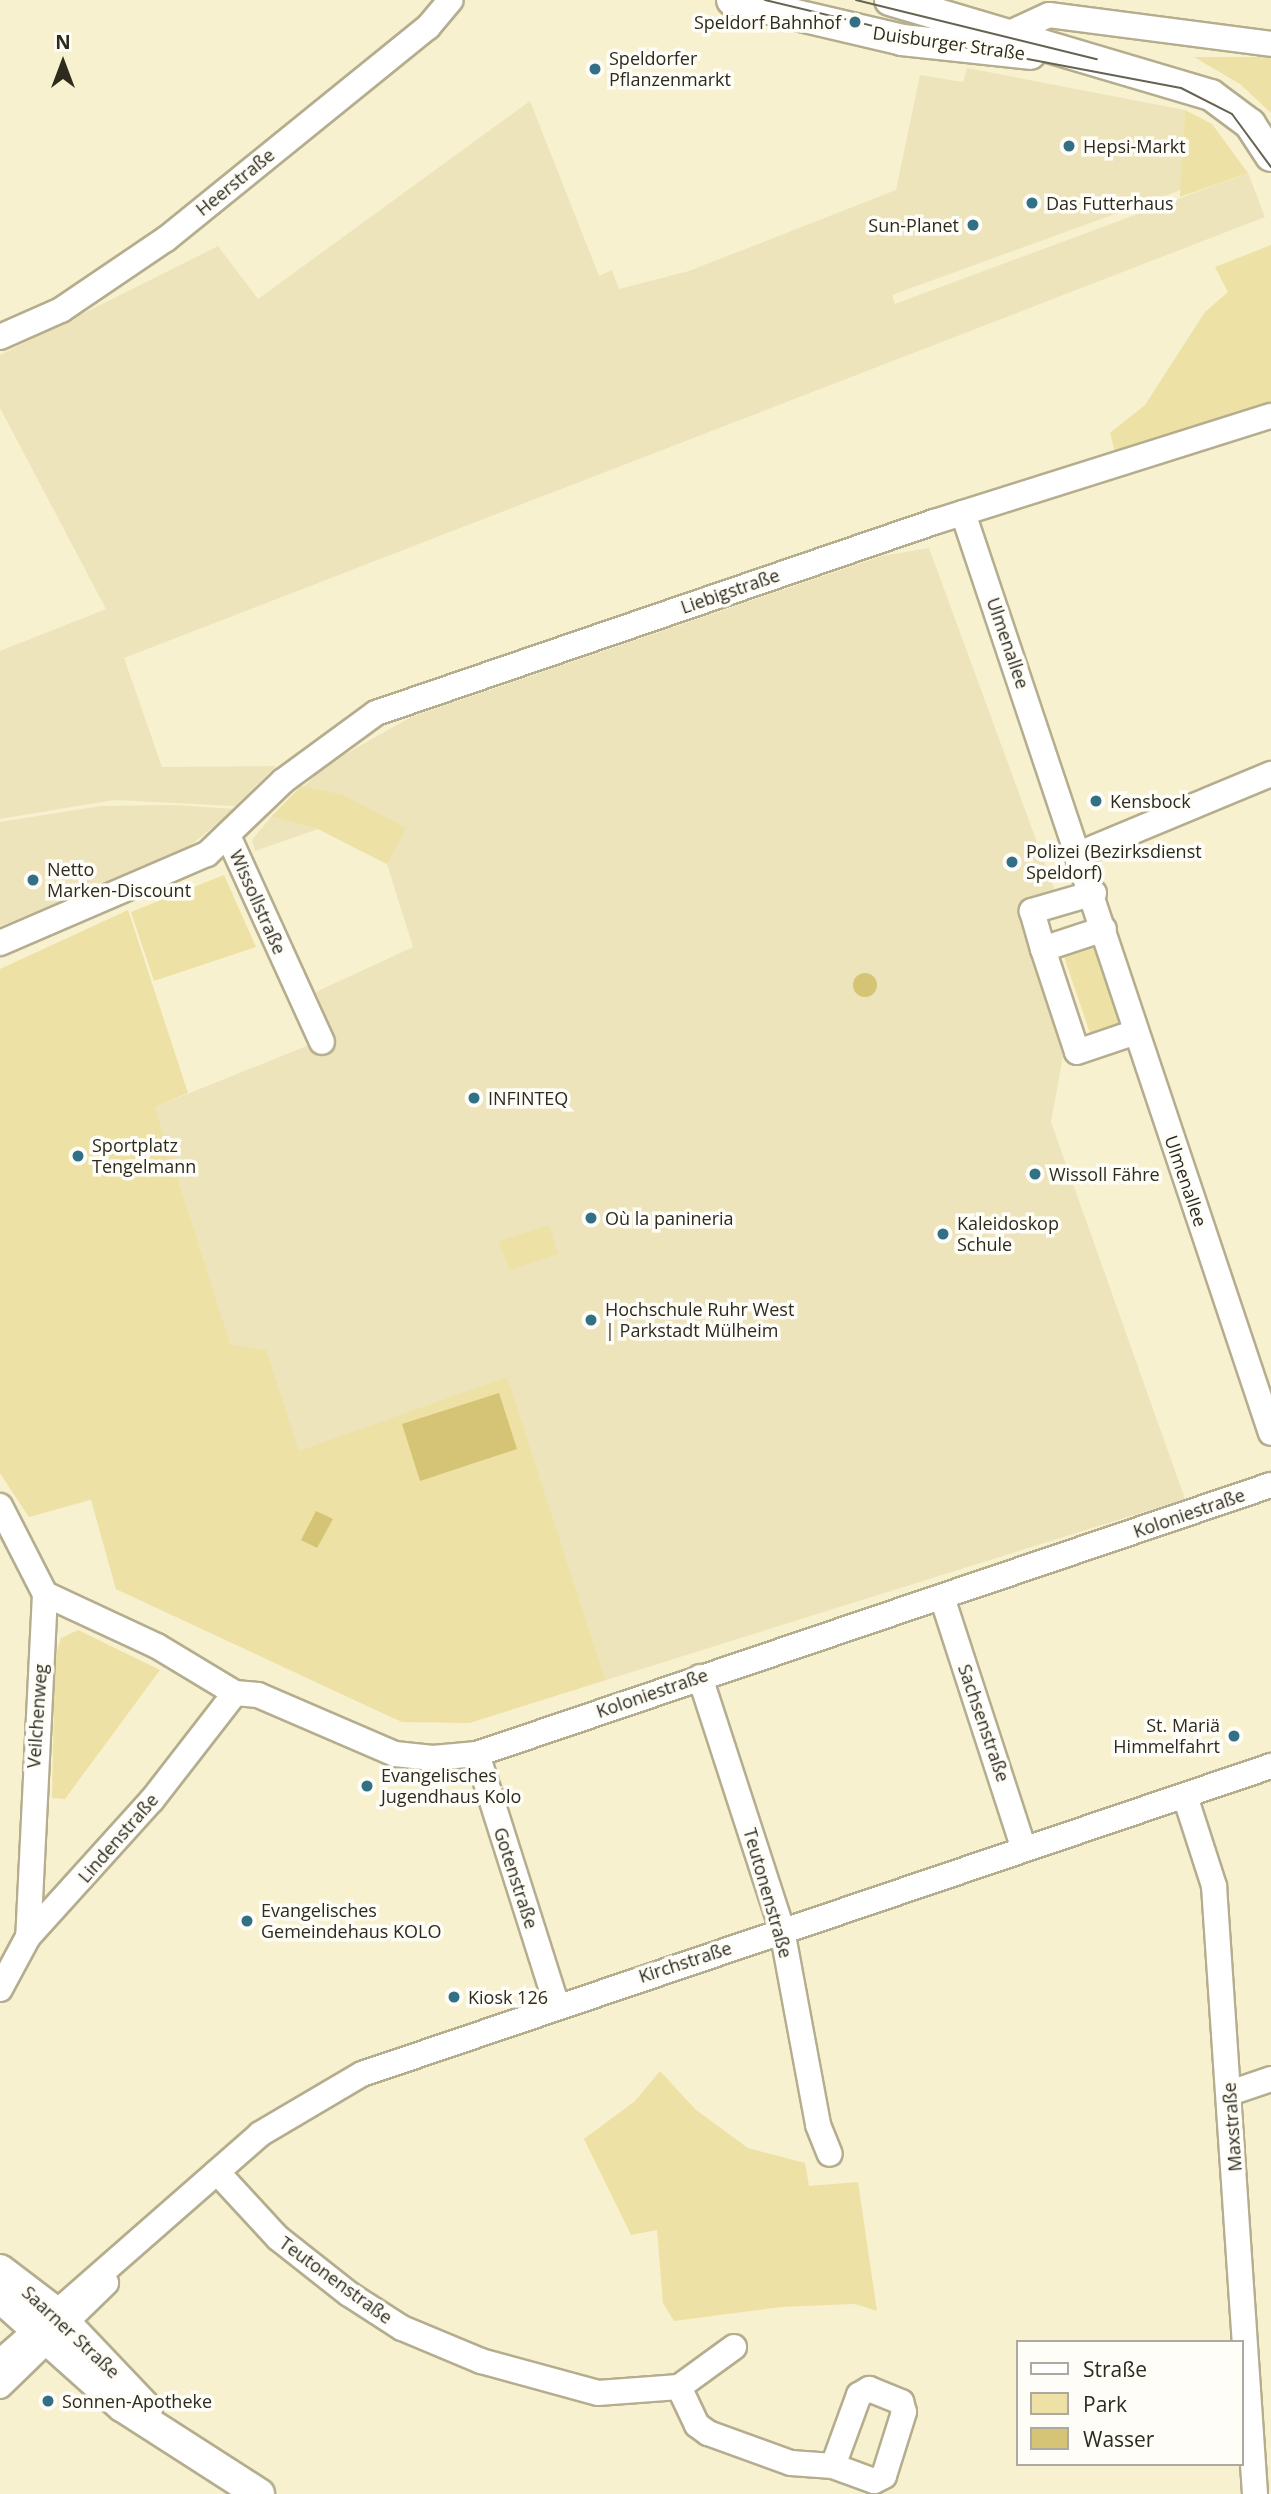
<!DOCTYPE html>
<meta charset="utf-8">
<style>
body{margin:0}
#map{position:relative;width:1271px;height:2494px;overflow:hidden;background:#f8f1cf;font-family:"Open Sans",sans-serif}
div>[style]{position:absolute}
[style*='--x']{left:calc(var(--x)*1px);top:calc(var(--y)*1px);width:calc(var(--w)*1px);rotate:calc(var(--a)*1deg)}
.built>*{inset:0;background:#ede4bb}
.green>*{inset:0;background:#eee1a5}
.water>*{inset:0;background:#d5c475}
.round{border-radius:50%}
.roads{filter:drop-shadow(2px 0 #b4ad8e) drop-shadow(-2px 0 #b4ad8e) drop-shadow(0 2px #b4ad8e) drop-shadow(0 -2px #b4ad8e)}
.minor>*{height:24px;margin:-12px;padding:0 12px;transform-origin:12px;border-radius:12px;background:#fff}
.major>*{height:30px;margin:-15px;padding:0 15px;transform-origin:15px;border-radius:15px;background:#fff}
.tram>*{height:2px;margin:-1px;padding:0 1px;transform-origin:1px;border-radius:1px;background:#666350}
.dots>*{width:19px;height:19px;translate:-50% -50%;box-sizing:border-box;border:4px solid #fffdf7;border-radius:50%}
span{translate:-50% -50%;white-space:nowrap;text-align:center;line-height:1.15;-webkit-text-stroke:7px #fffdf7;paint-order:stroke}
.poi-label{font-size:18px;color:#2d2b1e}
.right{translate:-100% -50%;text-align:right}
.left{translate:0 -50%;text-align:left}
.street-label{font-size:18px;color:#2d2b1e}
.legend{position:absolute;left:1016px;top:2340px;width:228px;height:126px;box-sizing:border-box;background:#fffdf7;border:2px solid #aba9a0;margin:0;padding:9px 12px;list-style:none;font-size:21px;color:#2d2b1e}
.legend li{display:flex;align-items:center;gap:14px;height:35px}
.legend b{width:35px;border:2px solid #aba9a0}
.north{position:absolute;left:28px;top:28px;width:70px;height:70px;-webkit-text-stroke:5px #fffdf7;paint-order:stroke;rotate:0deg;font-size:19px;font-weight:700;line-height:28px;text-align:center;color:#2d2b1e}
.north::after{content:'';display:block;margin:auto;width:24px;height:32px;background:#2d2b1e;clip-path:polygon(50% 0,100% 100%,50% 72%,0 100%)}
</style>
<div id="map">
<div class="built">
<i style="clip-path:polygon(967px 68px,1185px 110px,1181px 190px,892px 295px,895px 304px,1248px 173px,1265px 217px,124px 658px,162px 767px,276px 766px,235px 806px,114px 800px,0 819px,0 651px,106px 609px,0 408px,0 355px,218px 246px,258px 299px,530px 101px,599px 276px,612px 270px,619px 289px,689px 271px,896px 190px,920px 75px,963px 82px)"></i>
<i style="clip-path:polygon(929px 548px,1056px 894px,1017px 910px,1063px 1056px,1051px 1122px,1185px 1499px,469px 1723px,395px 1719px,116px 1589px,91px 1500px,29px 1517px,0 1473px,0 1416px,231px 1345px,155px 1107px,334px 1035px,316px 992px,413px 947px,387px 864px,318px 829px,255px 851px,252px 840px,272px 816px,328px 764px,411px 717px,882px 556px)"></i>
<i style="clip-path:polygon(174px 805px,235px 809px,181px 853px,0 926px,0 822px,101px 806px)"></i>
</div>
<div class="green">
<i style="clip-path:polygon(1194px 57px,1271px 57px,1271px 113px,1240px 84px)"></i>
<i style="clip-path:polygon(1185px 110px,1212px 124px,1248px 173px,1180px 197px)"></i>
<i style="clip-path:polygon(1271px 245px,1271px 404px,1116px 456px,1110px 433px,1145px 405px,1205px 312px,1228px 292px,1215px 267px)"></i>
<i style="clip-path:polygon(301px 786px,343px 795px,406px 828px,387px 864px,318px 829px,272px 816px)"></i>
<i style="clip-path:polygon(224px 875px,256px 947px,154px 981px,131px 912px)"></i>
<i style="clip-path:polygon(128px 910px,188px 1093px,155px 1107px,231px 1345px,266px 1350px,299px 1451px,507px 1377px,605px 1680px,469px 1723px,402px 1722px,116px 1589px,91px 1499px,29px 1517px,0 1473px,0 969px)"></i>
<i style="clip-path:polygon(1096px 936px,1123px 1022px,1090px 1033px,1061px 948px)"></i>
<i style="clip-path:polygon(549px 1225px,558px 1254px,509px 1270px,499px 1241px)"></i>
<i style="clip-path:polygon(78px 1630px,160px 1670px,65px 1799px,52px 1798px,55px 1658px,61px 1638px)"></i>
<i style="clip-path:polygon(660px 2071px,696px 2110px,748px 2148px,805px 2163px,809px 2186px,858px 2182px,877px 2311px,855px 2304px,781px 2307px,674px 2321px,663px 2303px,657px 2230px,631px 2235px,584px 2139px,635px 2101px)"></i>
</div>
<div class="water">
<i class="round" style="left:853px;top:973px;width:24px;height:24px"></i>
<i style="clip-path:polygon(499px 1393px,517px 1449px,420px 1481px,402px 1424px)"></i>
<i style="clip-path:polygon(316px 1511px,333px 1519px,317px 1548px,301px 1540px)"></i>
</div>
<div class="roads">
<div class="minor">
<i style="--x:1010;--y:33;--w:43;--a:-24.8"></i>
<i style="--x:1049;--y:15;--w:224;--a:7.4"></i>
<i style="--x:0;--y:337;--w:67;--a:-23.9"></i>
<i style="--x:61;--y:310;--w:127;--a:-34.1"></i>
<i style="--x:166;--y:239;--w:337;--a:-39"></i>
<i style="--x:428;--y:27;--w:35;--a:-50"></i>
<i style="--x:963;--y:513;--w:970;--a:71.49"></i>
<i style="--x:229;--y:838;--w:224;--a:65.5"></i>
<i style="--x:1081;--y:853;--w:206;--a:-22.6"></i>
<i style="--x:1094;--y:893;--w:65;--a:163.8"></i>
<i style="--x:1032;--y:911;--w:40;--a:74"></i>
<i style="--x:1043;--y:949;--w:64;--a:-18.2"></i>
<i style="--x:0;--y:943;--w:225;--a:-23.3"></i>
<i style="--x:207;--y:854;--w:105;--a:-43.8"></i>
<i style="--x:283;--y:781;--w:115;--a:-36.2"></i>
<i style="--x:376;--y:713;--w:590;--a:-18.9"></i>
<i style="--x:934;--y:522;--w:353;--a:-17.5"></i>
<i style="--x:1043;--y:949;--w:108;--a:71.7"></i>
<i style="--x:1077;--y:1052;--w:62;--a:-18.7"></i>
<i style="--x:0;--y:1506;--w:99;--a:62.9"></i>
<i style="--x:45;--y:1594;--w:343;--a:92.8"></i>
<i style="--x:45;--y:1594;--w:123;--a:24.9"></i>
<i style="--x:157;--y:1646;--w:91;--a:31.1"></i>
<i style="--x:235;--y:1693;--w:23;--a:5"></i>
<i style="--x:258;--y:1695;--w:149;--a:23.3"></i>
<i style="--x:395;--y:1754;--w:38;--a:6"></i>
<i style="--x:433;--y:1758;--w:44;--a:-5.2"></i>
<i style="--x:477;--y:1754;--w:838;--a:-18.72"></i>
<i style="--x:942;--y:1597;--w:265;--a:72"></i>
<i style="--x:700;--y:1677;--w:266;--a:72"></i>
<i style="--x:782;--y:1930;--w:198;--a:79.5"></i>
<i style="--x:818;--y:2125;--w:31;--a:68"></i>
<i style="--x:477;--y:1754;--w:261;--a:72.4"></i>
<i style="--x:1185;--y:1796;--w:95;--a:72.1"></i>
<i style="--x:1214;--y:1886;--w:609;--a:86.14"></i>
<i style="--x:0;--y:1989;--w:59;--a:-61.7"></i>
<i style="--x:28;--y:1937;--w:185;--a:-47.9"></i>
<i style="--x:152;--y:1800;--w:135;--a:-52.2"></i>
<i style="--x:1230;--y:2093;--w:43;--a:-18.9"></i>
<i style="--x:217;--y:2172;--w:90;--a:47.3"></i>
<i style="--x:278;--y:2238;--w:90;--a:38.3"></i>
<i style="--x:349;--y:2294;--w:63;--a:32.7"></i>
<i style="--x:402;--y:2328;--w:86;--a:22.7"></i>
<i style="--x:481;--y:2361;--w:121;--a:15.3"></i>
<i style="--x:598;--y:2393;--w:81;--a:-4.2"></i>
<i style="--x:679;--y:2387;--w:42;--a:64.7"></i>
<i style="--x:697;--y:2425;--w:14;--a:36"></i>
<i style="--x:708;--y:2433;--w:88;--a:19.9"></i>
<i style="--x:791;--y:2463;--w:42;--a:4.1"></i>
<i style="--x:833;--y:2466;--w:76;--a:-69.9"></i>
<i style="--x:859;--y:2395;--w:12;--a:-31"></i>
<i style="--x:869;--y:2389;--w:35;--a:22"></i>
<i style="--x:901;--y:2402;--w:10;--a:73"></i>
<i style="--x:904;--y:2412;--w:67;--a:107.4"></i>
<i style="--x:884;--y:2476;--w:11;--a:153"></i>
<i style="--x:874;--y:2481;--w:44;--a:-159.9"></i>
<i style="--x:0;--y:2362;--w:346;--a:-41.2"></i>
<i style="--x:260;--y:2134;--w:118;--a:-30.5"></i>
<i style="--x:362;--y:2074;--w:960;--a:-18.72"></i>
<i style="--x:0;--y:2386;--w:148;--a:-44.2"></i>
<i style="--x:679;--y:2387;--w:68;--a:-36"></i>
</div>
<div class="major">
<i style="--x:732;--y:0;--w:175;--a:13.2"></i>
<i style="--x:902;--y:40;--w:129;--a:6.2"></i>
<i style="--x:890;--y:0;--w:335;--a:16.5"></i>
<i style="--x:1211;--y:95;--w:49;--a:36.6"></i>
<i style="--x:1250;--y:124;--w:38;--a:57"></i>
<i style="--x:0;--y:2270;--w:68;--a:37.2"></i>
<i style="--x:54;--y:2311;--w:135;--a:46.5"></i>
<i style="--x:0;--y:2297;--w:164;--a:41.8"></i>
<i style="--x:122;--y:2406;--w:163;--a:32.7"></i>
</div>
</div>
<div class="tram">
<i style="--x:765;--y:0;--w:188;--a:13.5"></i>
<i style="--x:948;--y:44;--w:237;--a:10.7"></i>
<i style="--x:1181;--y:88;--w:57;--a:27"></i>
<i style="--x:1232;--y:114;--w:66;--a:53.7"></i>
<i style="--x:856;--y:0;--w:248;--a:13.8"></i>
</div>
<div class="dots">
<i style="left:855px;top:22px;background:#327086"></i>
<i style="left:595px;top:69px;background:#327086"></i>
<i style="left:1069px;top:146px;background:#327086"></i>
<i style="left:1032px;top:203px;background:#327086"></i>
<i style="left:973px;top:225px;background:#327086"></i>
<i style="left:1096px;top:801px;background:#327086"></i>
<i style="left:1012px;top:862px;background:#327086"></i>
<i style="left:33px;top:880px;background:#327086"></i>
<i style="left:474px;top:1098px;background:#327086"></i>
<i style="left:78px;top:1156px;background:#327086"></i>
<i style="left:1035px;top:1174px;background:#327086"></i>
<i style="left:591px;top:1218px;background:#327086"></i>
<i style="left:943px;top:1234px;background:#327086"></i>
<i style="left:591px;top:1320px;background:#327086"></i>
<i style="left:1234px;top:1736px;background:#327086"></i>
<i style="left:367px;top:1786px;background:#327086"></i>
<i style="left:247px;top:1921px;background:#327086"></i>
<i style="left:454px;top:1997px;background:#327086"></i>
<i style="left:48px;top:2401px;background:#327086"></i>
</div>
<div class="poi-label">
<span class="right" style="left:841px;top:22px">Speldorf Bahnhof</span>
<span class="left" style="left:609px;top:69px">Speldorfer<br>Pflanzenmarkt</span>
<span class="left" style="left:1083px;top:146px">Hepsi-Markt</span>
<span class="left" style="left:1046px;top:203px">Das Futterhaus</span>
<span class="right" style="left:959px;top:225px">Sun-Planet</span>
<span class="left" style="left:1110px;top:801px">Kensbock</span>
<span class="left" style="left:1026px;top:862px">Polizei (Bezirksdienst<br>Speldorf)</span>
<span class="left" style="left:47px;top:880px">Netto<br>Marken-Discount</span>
<span class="left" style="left:488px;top:1098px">INFINTEQ</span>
<span class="left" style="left:92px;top:1156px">Sportplatz<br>Tengelmann</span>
<span class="left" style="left:1049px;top:1174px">Wissoll Fähre</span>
<span class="left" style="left:605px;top:1218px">Où la panineria</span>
<span class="left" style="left:957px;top:1234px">Kaleidoskop<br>Schule</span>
<span class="left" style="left:605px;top:1320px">Hochschule Ruhr West<br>| Parkstadt Mülheim</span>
<span class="right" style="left:1220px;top:1736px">St. Mariä<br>Himmelfahrt</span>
<span class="left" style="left:381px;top:1786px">Evangelisches<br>Jugendhaus Kolo</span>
<span class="left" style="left:261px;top:1921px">Evangelisches<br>Gemeindehaus KOLO</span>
<span class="left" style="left:468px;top:1997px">Kiosk 126</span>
<span class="left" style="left:62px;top:2401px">Sonnen-Apotheke</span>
</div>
<div class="street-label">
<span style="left:949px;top:43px;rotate:8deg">Duisburger Straße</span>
<span style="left:235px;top:182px;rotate:-39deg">Heerstraße</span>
<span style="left:730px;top:591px;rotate:-19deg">Liebigstraße</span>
<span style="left:1008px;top:643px;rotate:71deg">Ulmenallee</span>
<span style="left:258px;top:902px;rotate:66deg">Wissollstraße</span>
<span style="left:1186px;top:1181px;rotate:71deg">Ulmenallee</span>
<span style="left:1189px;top:1513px;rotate:-19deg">Koloniestraße</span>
<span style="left:652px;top:1693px;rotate:-19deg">Koloniestraße</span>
<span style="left:37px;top:1716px;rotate:-86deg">Veilchenweg</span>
<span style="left:984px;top:1723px;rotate:71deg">Sachsenstraße</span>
<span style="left:118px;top:1838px;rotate:-49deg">Lindenstraße</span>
<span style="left:516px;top:1878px;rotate:72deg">Gotenstraße</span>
<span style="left:768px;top:1893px;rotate:74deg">Teutonenstraße</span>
<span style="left:685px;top:1962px;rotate:-18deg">Kirchstraße</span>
<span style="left:1232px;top:2127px;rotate:-94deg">Maxstraße</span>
<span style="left:336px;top:2280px;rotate:36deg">Teutonenstraße</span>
<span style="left:71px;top:2332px;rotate:43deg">Saarner Straße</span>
</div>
<ul class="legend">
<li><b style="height:9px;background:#fff"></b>Straße</li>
<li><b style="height:19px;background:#eee1a5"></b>Park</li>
<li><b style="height:19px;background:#d5c475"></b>Wasser</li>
</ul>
<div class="north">N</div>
</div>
